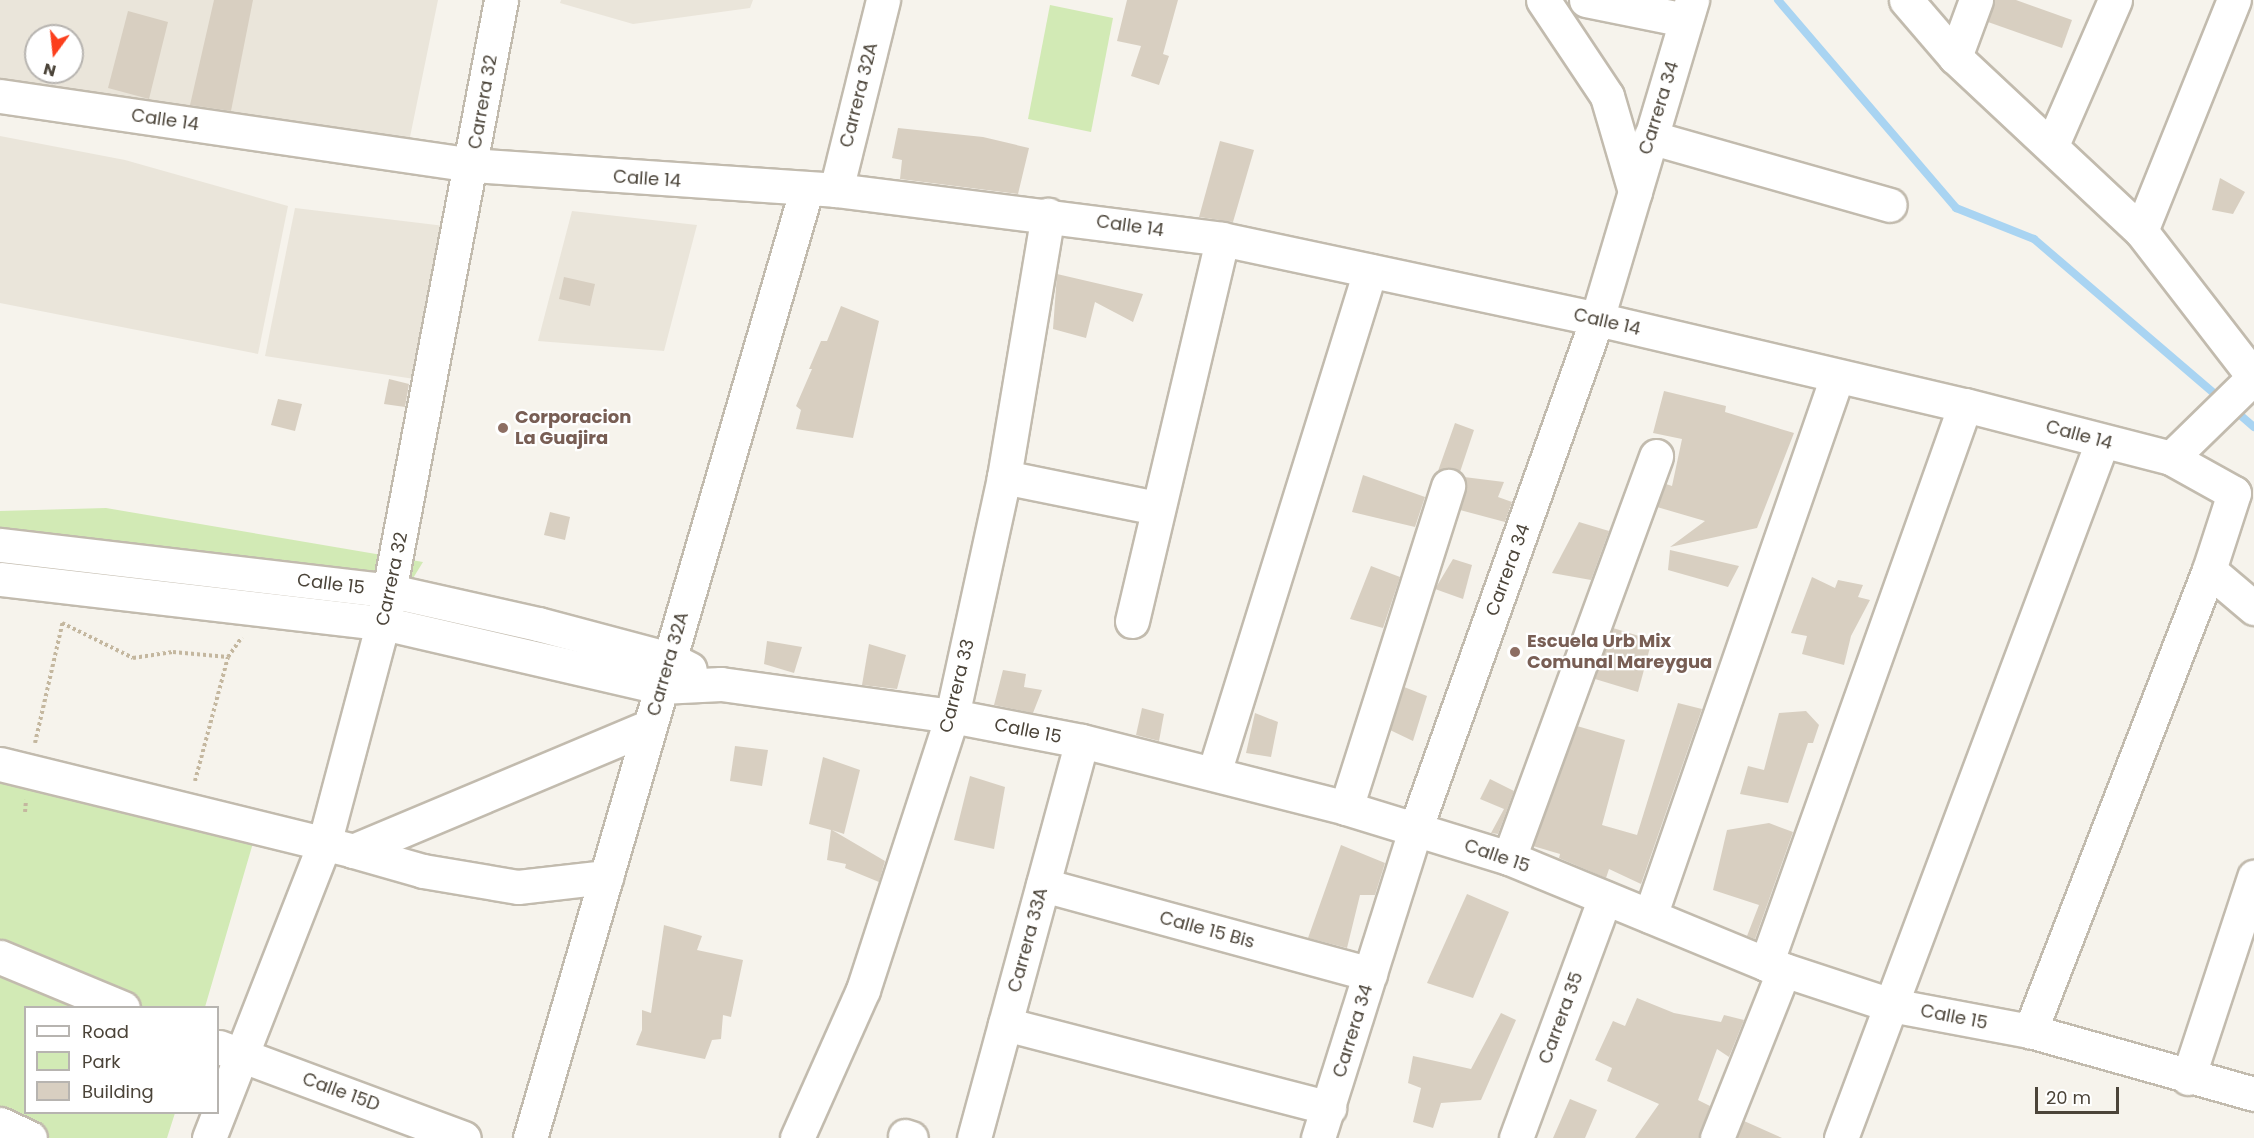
<!DOCTYPE html>
<style>
body{margin:0}
#map{position:relative;width:2254px;height:1138px;overflow:hidden;background:#f6f3ec;font-family:Poppins,sans-serif}
div>[style]{position:absolute}
[style*='--x']{left:calc(var(--x)*1px);top:calc(var(--y)*1px);width:calc(var(--w)*1px);rotate:calc(var(--a)*1deg)}
.residential>*{inset:0;background:#eae5da}
.green>*{inset:0;background:#d2eab5}
.stream>*{height:8px;margin:-4px;padding:0 4px;transform-origin:4px;border-radius:4px;background:#a9d4f2}
.building>*{inset:0;background:#d8cfc1}
.path>*{height:4px;margin-top:-2px;transform-origin:0;background:repeating-linear-gradient(90deg,#c4b79f 0 3px,transparent 0 6px)}
.roads{filter:drop-shadow(2px 0 #c2bbae) drop-shadow(-2px 0 #c2bbae) drop-shadow(0 2px #c2bbae) drop-shadow(0 -2px #c2bbae)}
.minor>*{height:33px;margin:-16.5px;padding:0 16.5px;transform-origin:16.5px;border-radius:16.5px;background:#fff}
.dots>*{width:16px;height:16px;translate:-50% -50%;box-sizing:border-box;border:3px solid #fff;border-radius:50%}
span{translate:-50% -50%;white-space:nowrap;text-align:center;line-height:1.15;-webkit-text-stroke:4.5px #fff;paint-order:stroke}
.street-label{font-size:18px;color:#4b4439}
.education-label{font-size:18px;color:#785e54;font-weight:700}
.left{translate:0 -50%;text-align:left}
.legend{position:absolute;left:24px;top:1006px;width:195px;height:108px;box-sizing:border-box;background:#fff;border:2px solid #b7b4b0;margin:0;padding:8px 10px;list-style:none;font-size:18px;color:#4b4439}
.legend li{display:flex;align-items:center;gap:12px;height:30px}
.legend b{width:30px;border:2px solid #b7b4b0}
.north{position:absolute;left:24px;top:24px;width:60px;height:60px;box-sizing:border-box;background:#fff;border:2px solid #b7b4b0;border-radius:50%;rotate:195deg;font-size:16px;font-weight:700;line-height:24px;text-align:center;color:#4b4439}
.north::after{content:'';display:block;margin:auto;width:21px;height:27px;background:#fc3f1d;clip-path:polygon(50% 0,100% 100%,50% 72%,0 100%)}
.scale{position:absolute;left:2035px;top:1087px;width:84px;height:27px;box-sizing:border-box;border:3px solid #4b4439;border-top:0;padding-left:8px;font-size:18px;line-height:21px;white-space:nowrap;color:#4b4439;-webkit-text-stroke:4px #fff;paint-order:stroke}
</style>
<div id="map">
<div class="residential">
<i style="clip-path:polygon(evenodd,0 0,438px 0,409px 142px,0 89px,0 0,36px 36px,72px 36px,72px 72px,36px 72px,36px 36px)"></i>
<i style="clip-path:polygon(561px 0,753px 0,750px 8px,633px 24px,560px 3px)"></i>
<i style="clip-path:polygon(0 136px,125px 160px,288px 206px,258px 354px,0 303px)"></i>
<i style="clip-path:polygon(295px 208px,453px 227px,421px 380px,265px 356px)"></i>
<i style="clip-path:polygon(572px 211px,697px 225px,664px 351px,538px 341px)"></i>
</div>
<div class="green">
<i style="clip-path:polygon(1050px 5px,1113px 18px,1091px 132px,1028px 119px)"></i>
<i style="clip-path:polygon(106px 508px,423px 562px,394px 609px,0 574px,0 511px)"></i>
<i style="clip-path:polygon(0 769px,253px 843px,205px 1007px,26px 1008px,26px 1112px,175px 1113px,167px 1138px,0 1138px)"></i>
</div>
<div class="stream">
<i style="--x:1778;--y:0;--w:274;--a:49.4"></i>
<i style="--x:1956;--y:208;--w:84;--a:21.7"></i>
<i style="--x:2034;--y:239;--w:248;--a:40.6"></i>
<i style="--x:2232;--y:408;--w:29;--a:41"></i>
</div>
<div class="building">
<i style="clip-path:polygon(214px 0,253px 0,231px 111px,190px 105px)"></i>
<i style="clip-path:polygon(1127px 0,1178px 0,1163px 54px,1169px 56px,1159px 85px,1131px 76px,1141px 46px,1117px 41px)"></i>
<i style="clip-path:polygon(1994px 0,2016px 0,2072px 20px,2062px 48px,1988px 22px)"></i>
<i style="clip-path:polygon(128px 11px,168px 22px,149px 99px,108px 88px)"></i>
<i style="clip-path:polygon(898px 128px,983px 137px,1029px 148px,1018px 194px,900px 179px,902px 160px,892px 158px)"></i>
<i style="clip-path:polygon(1220px 141px,1254px 150px,1233px 222px,1199px 217px)"></i>
<i style="clip-path:polygon(2220px 178px,2245px 192px,2233px 214px,2212px 210px)"></i>
<i style="clip-path:polygon(1057px 274px,1143px 294px,1133px 322px,1095px 302px,1086px 338px,1053px 329px)"></i>
<i style="clip-path:polygon(564px 277px,595px 284px,590px 306px,559px 299px)"></i>
<i style="clip-path:polygon(841px 306px,879px 321px,853px 438px,796px 429px,801px 410px,796px 406px,812px 369px,809px 369px,821px 341px,827px 341px)"></i>
<i style="clip-path:polygon(389px 379px,409px 384px,405px 407px,384px 404px)"></i>
<i style="clip-path:polygon(1664px 391px,1726px 406px,1725px 412px,1794px 433px,1757px 528px,1670px 547px,1705px 521px,1657px 507px,1666px 484px,1672px 486px,1682px 439px,1653px 433px)"></i>
<i style="clip-path:polygon(278px 399px,302px 404px,295px 431px,271px 425px)"></i>
<i style="clip-path:polygon(1455px 423px,1474px 430px,1460px 472px,1453px 468px,1438px 471px)"></i>
<i style="clip-path:polygon(1363px 475px,1425px 497px,1415px 527px,1352px 512px)"></i>
<i style="clip-path:polygon(1464px 477px,1504px 482px,1498px 497px,1512px 502px,1505px 522px,1460px 510px,1466px 491px)"></i>
<i style="clip-path:polygon(550px 512px,570px 517px,565px 540px,544px 535px)"></i>
<i style="clip-path:polygon(1579px 522px,1609px 531px,1591px 580px,1552px 573px)"></i>
<i style="clip-path:polygon(1670px 550px,1739px 566px,1728px 587px,1668px 570px)"></i>
<i style="clip-path:polygon(1453px 559px,1472px 565px,1463px 599px,1435px 589px)"></i>
<i style="clip-path:polygon(1371px 566px,1400px 577px,1383px 628px,1350px 619px)"></i>
<i style="clip-path:polygon(1812px 577px,1835px 588px,1838px 580px,1863px 585px,1858px 597px,1870px 600px,1851px 636px,1844px 665px,1802px 654px,1807px 636px,1791px 633px)"></i>
<i style="clip-path:polygon(1613px 628px,1652px 640px,1638px 692px,1595px 679px)"></i>
<i style="clip-path:polygon(767px 641px,802px 647px,794px 673px,764px 664px)"></i>
<i style="clip-path:polygon(869px 644px,906px 655px,897px 689px,862px 685px)"></i>
<i style="clip-path:polygon(1003px 670px,1026px 674px,1024px 687px,1042px 690px,1033px 713px,994px 705px)"></i>
<i style="clip-path:polygon(1404px 687px,1427px 696px,1413px 741px,1390px 730px)"></i>
<i style="clip-path:polygon(1678px 703px,1702px 709px,1641px 884px,1609px 869px,1606px 878px,1559px 858px,1560px 854px,1533px 846px,1577px 726px,1625px 740px,1602px 825px,1637px 835px)"></i>
<i style="clip-path:polygon(1142px 708px,1164px 714px,1159px 741px,1136px 735px)"></i>
<i style="clip-path:polygon(1806px 711px,1819px 725px,1813px 743px,1808px 743px,1788px 803px,1740px 794px,1748px 766px,1764px 770px,1779px 713px)"></i>
<i style="clip-path:polygon(1255px 713px,1278px 722px,1271px 757px,1246px 753px)"></i>
<i style="clip-path:polygon(735px 746px,768px 750px,762px 786px,730px 781px)"></i>
<i style="clip-path:polygon(823px 757px,860px 770px,844px 834px,832px 830px,885px 861px,879px 882px,845px 868px,846px 864px,827px 860px,831px 830px,809px 824px)"></i>
<i style="clip-path:polygon(970px 776px,1005px 787px,994px 849px,954px 840px)"></i>
<i style="clip-path:polygon(1490px 779px,1514px 791px,1498px 834px,1491px 833px,1504px 809px,1480px 799px)"></i>
<i style="clip-path:polygon(1769px 823px,1793px 832px,1755px 939px,1747px 936px,1759px 905px,1713px 890px,1727px 830px)"></i>
<i style="clip-path:polygon(1341px 845px,1385px 863px,1375px 895px,1360px 895px,1347px 948px,1308px 938px)"></i>
<i style="clip-path:polygon(1467px 894px,1509px 912px,1473px 998px,1427px 983px)"></i>
<i style="clip-path:polygon(664px 925px,702px 936px,697px 950px,743px 960px,731px 1017px,723px 1015px,721px 1039px,712px 1040px,705px 1059px,636px 1045px,642px 1030px,642px 1010px,651px 1013px)"></i>
<i style="clip-path:polygon(1637px 998px,1674px 1013px,1721px 1022px,1724px 1015px,1744px 1020px,1729px 1057px,1717px 1049px,1698px 1100px,1710px 1106px,1699px 1138px,1635px 1138px,1659px 1104px,1607px 1081px,1612px 1068px,1595px 1060px,1613px 1021px,1625px 1026px)"></i>
<i style="clip-path:polygon(1501px 1013px,1516px 1020px,1481px 1100px,1441px 1103px,1433px 1128px,1413px 1122px,1421px 1088px,1408px 1083px,1413px 1056px,1471px 1069px)"></i>
<i style="clip-path:polygon(1570px 1099px,1597px 1110px,1585px 1138px,1553px 1138px)"></i>
<i style="clip-path:polygon(1744px 1121px,1782px 1138px,1737px 1138px)"></i>
</div>
<div class="path">
<i style="--x:62;--y:623;--w:79;--a:26.2"></i>
<i style="--x:133;--y:658;--w:40;--a:-8.5"></i>
<i style="--x:173;--y:652;--w:55;--a:5.2"></i>
<i style="--x:228;--y:657;--w:24;--a:-55"></i>
<i style="--x:35;--y:743;--w:125;--a:-77.1"></i>
<i style="--x:195;--y:781;--w:128;--a:-75.1"></i>
<i style="--x:25;--y:812;--w:12;--a:-85"></i>
</div>
<div class="roads">
<div class="minor">
<i style="--x:1543;--y:0;--w:115;--a:56.3"></i>
<i style="--x:1607;--y:96;--w:100;--a:73.7"></i>
<i style="--x:1586;--y:0;--w:101;--a:11.4"></i>
<i style="--x:1906;--y:0;--w:75;--a:49.3"></i>
<i style="--x:1955;--y:57;--w:255;--a:43.1"></i>
<i style="--x:2141;--y:231;--w:185;--a:52.3"></i>
<i style="--x:1955;--y:57;--w:61;--a:-69.8"></i>
<i style="--x:0;--y:96;--w:476;--a:8.3"></i>
<i style="--x:471;--y:165;--w:366;--a:3.9"></i>
<i style="--x:836;--y:190;--w:389;--a:7.2"></i>
<i style="--x:1222;--y:239;--w:383;--a:12"></i>
<i style="--x:1597;--y:319;--w:378;--a:13.2"></i>
<i style="--x:1965;--y:405;--w:213;--a:14.4"></i>
<i style="--x:2171;--y:458;--w:72;--a:29.1"></i>
<i style="--x:2234;--y:493;--w:81;--a:108"></i>
<i style="--x:2209;--y:570;--w:495;--a:111.2"></i>
<i style="--x:1650;--y:137;--w:249;--a:15.8"></i>
<i style="--x:2052;--y:145;--w:158;--a:-66.5"></i>
<i style="--x:836;--y:190;--w:196;--a:-76.1"></i>
<i style="--x:2141;--y:231;--w:249;--a:-68.1"></i>
<i style="--x:2171;--y:458;--w:116;--a:-44.3"></i>
<i style="--x:1004;--y:477;--w:155;--a:11.5"></i>
<i style="--x:0;--y:545;--w:394;--a:6.7"></i>
<i style="--x:391;--y:591;--w:151;--a:12.7"></i>
<i style="--x:538;--y:624;--w:137;--a:14.9"></i>
<i style="--x:670;--y:659;--w:22;--a:27"></i>
<i style="--x:2209;--y:570;--w:59;--a:40.2"></i>
<i style="--x:0;--y:579;--w:386;--a:6.6"></i>
<i style="--x:383;--y:623;--w:285;--a:13"></i>
<i style="--x:661;--y:687;--w:60;--a:-2.9"></i>
<i style="--x:721;--y:684;--w:233;--a:7.9"></i>
<i style="--x:952;--y:716;--w:132;--a:10.9"></i>
<i style="--x:1082;--y:741;--w:272;--a:14.2"></i>
<i style="--x:1346;--y:808;--w:170;--a:17.1"></i>
<i style="--x:1509;--y:858;--w:278;--a:22.4"></i>
<i style="--x:1766;--y:964;--w:132;--a:18.2"></i>
<i style="--x:1891;--y:1005;--w:141;--a:10.6"></i>
<i style="--x:2030;--y:1031;--w:233;--a:15.7"></i>
<i style="--x:1132;--y:621;--w:392;--a:-76.7"></i>
<i style="--x:0;--y:764;--w:364;--a:13.8"></i>
<i style="--x:353;--y:851;--w:322;--a:-22.8"></i>
<i style="--x:1214;--y:773;--w:526;--a:-72.74"></i>
<i style="--x:1346;--y:808;--w:338;--a:-72.4"></i>
<i style="--x:353;--y:851;--w:73;--a:15.9"></i>
<i style="--x:423;--y:871;--w:96;--a:9.6"></i>
<i style="--x:518;--y:887;--w:89;--a:-6.5"></i>
<i style="--x:1509;--y:858;--w:428;--a:-69.9"></i>
<i style="--x:1043;--y:885;--w:339;--a:15.2"></i>
<i style="--x:1650;--y:916;--w:571;--a:-70.87"></i>
<i style="--x:0;--y:957;--w:133;--a:22.5"></i>
<i style="--x:1766;--y:964;--w:593;--a:-70.4"></i>
<i style="--x:1005;--y:1024;--w:335;--a:14.5"></i>
<i style="--x:219;--y:1047;--w:261;--a:20.4"></i>
<i style="--x:2188;--y:1078;--w:212;--a:-71.8"></i>
<i style="--x:0;--y:1124;--w:33;--a:25"></i>
<i style="--x:905;--y:1136;--w:6;--a:18"></i>
<i style="--x:209;--y:1138;--w:316;--a:-68.6"></i>
<i style="--x:324;--y:844;--w:229;--a:-75.1"></i>
<i style="--x:383;--y:623;--w:634;--a:-79.27"></i>
<i style="--x:530;--y:1138;--w:986;--a:-73.75"></i>
<i style="--x:797;--y:1138;--w:162;--a:-66"></i>
<i style="--x:863;--y:990;--w:288;--a:-72"></i>
<i style="--x:952;--y:716;--w:245;--a:-77.7"></i>
<i style="--x:1004;--y:477;--w:266;--a:-80.5"></i>
<i style="--x:974;--y:1138;--w:411;--a:-74.8"></i>
<i style="--x:1318;--y:1138;--w:323;--a:-72.5"></i>
<i style="--x:1415;--y:830;--w:542;--a:-70.4"></i>
<i style="--x:1597;--y:319;--w:333;--a:-73.4"></i>
<i style="--x:1516;--y:1138;--w:256;--a:-69.7"></i>
<i style="--x:1717;--y:1138;--w:181;--a:-68.3"></i>
<i style="--x:1841;--y:1138;--w:743;--a:-69.44"></i>
</div>
</div>
<div class="dots">
<i style="left:503px;top:428px;background:#8d6e63"></i>
<i style="left:1515px;top:652px;background:#8d6e63"></i>
</div>
<div class="street-label">
<span style="left:859px;top:95px;rotate:-76deg">Carrera 32A</span>
<span style="left:483px;top:102px;rotate:-80deg">Carrera 32</span>
<span style="left:1659px;top:108px;rotate:-73deg">Carrera 34</span>
<span style="left:165px;top:120px;rotate:8deg">Calle 14</span>
<span style="left:647px;top:179px;rotate:4deg">Calle 14</span>
<span style="left:1130px;top:226px;rotate:8deg">Calle 14</span>
<span style="left:1607px;top:322px;rotate:13deg">Calle 14</span>
<span style="left:2079px;top:435px;rotate:15deg">Calle 14</span>
<span style="left:1508px;top:570px;rotate:-70deg">Carrera 34</span>
<span style="left:392px;top:579px;rotate:-78deg">Carrera 32</span>
<span style="left:331px;top:584px;rotate:7deg">Calle 15</span>
<span style="left:668px;top:664px;rotate:-74deg">Carrera 32A</span>
<span style="left:957px;top:686px;rotate:-76deg">Carrera 33</span>
<span style="left:1028px;top:731px;rotate:11deg">Calle 15</span>
<span style="left:1497px;top:856px;rotate:19deg">Calle 15</span>
<span style="left:1207px;top:930px;rotate:15deg">Calle 15 Bis</span>
<span style="left:1028px;top:940px;rotate:-75deg">Carrera 33A</span>
<span style="left:1954px;top:1017px;rotate:11deg">Calle 15</span>
<span style="left:1561px;top:1018px;rotate:-70deg">Carrera 35</span>
<span style="left:1353px;top:1031px;rotate:-73deg">Carrera 34</span>
<span style="left:341px;top:1092px;rotate:20deg">Calle 15D</span>
</div>
<div class="education-label">
<span class="left" style="left:515px;top:428px">Corporacion<br>La Guajira</span>
<span class="left" style="left:1527px;top:652px">Escuela Urb Mix<br>Comunal Mareygua</span>
</div>
<ul class="legend">
<li><b style="height:8px;background:#fff"></b>Road</li>
<li><b style="height:16px;background:#d2eab5"></b>Park</li>
<li><b style="height:16px;background:#d8cfc1"></b>Building</li>
</ul>
<div class="north">N</div>
<div class="scale">20 m</div>
</div>
